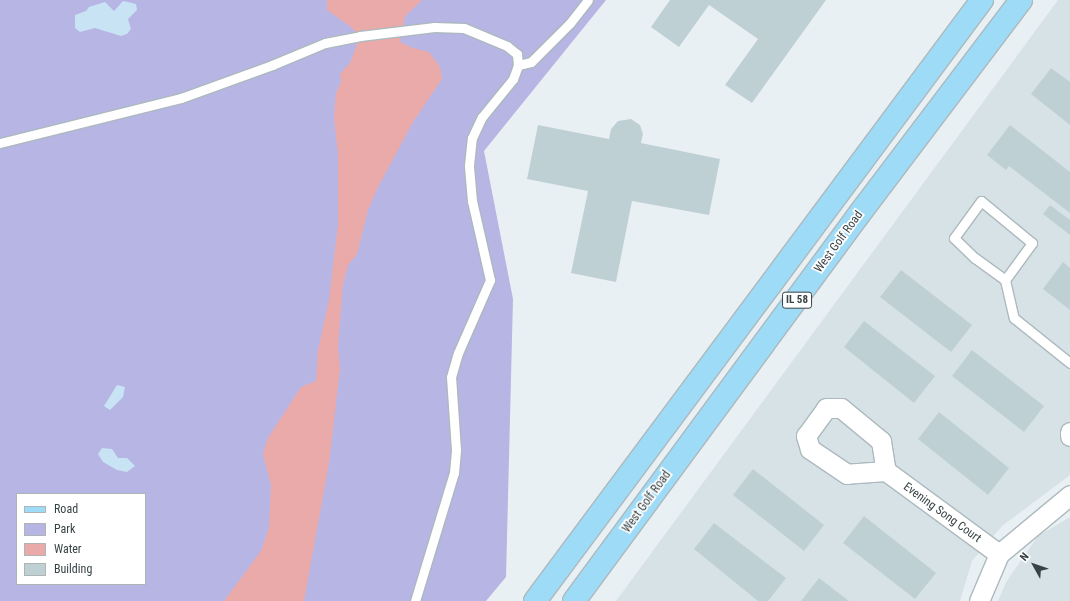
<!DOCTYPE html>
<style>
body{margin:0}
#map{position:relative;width:1070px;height:601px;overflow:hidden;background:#e9f0f3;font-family:"Roboto Condensed",sans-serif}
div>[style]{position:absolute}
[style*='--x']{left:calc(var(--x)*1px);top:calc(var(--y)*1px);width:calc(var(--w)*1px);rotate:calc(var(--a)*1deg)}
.residential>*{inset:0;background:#d7e2e7}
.green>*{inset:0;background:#b7b5e4}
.sand>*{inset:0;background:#c8e3f4}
.water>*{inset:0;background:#ebaaaa}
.building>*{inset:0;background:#bfd0d4}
.roads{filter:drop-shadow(1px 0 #acb9be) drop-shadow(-1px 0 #acb9be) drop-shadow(0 1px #acb9be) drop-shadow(0 -1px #acb9be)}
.lane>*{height:9px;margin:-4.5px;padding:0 4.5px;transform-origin:4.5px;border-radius:4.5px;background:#fff}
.street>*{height:19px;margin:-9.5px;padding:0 9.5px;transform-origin:9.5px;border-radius:9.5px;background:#fff}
.primary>*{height:22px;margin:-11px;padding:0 11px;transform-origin:11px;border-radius:11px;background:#9edbf7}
span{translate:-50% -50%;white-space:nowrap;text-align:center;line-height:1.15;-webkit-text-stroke:3.5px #fff;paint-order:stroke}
.shield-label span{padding:1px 3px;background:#fff;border:1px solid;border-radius:3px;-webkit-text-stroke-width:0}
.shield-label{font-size:11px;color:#384346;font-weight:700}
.street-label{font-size:12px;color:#384346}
.legend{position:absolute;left:16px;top:493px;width:130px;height:92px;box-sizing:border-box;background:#fff;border:1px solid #afb4b5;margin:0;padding:5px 7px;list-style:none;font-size:12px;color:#384346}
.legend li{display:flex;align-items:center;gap:8px;height:20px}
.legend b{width:20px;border:1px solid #afb4b5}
.north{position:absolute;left:1014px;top:545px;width:40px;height:40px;-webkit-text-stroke:3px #fff;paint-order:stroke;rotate:310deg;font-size:11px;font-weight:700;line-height:16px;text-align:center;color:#384346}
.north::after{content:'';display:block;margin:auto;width:14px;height:18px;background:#384346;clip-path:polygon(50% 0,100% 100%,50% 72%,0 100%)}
</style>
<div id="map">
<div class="residential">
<i style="clip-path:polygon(1058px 0,1070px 0,1070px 475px,1002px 526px,972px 561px,960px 601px,616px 601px)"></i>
<i style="clip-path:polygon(1070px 517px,1070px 601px,998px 601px,1006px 582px,1038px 536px)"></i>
</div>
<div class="green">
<i style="clip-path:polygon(evenodd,0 0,606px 0,484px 151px,513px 299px,506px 577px,486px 601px,0 601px,0 0,17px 494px,145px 494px,145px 584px,17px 584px,17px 494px)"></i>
</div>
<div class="sand">
<i style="clip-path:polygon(123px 1px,136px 4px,137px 10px,128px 19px,131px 29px,127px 34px,121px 36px,95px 28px,80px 32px,75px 28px,75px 15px,86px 11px,89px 7px,105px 2px,114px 11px)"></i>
<i style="clip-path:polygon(117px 385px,125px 387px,123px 397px,110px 410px,104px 406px)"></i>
<i style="clip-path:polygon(102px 448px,112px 449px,118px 458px,127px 458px,135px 466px,127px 472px,117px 470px,103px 462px,98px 454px)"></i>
</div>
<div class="water">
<i style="clip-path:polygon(327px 0,422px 0,405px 16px,400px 42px,413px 48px,429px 52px,440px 67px,442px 79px,413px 122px,378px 187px,368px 210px,357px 254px,348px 265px,343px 284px,338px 345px,340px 369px,329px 463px,304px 601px,224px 601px,261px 551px,269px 527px,271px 485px,263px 454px,268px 438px,301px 387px,316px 381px,318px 350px,329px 300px,338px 224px,338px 155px,334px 118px,336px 93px,341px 82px,340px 74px,350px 63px,360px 36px,351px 27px,327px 10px)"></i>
</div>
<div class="building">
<i style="clip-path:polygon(670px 0,826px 0,752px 103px,725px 85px,758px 39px,709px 5px,679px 47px,651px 27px)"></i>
<i style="clip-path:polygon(1051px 68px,1070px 82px,1070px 125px,1031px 94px)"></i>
<i style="clip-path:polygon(631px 119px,640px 125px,643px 134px,641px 143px,720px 159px,709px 215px,632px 201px,616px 282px,571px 273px,588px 191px,527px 179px,538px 125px,609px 139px,611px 129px,618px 121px)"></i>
<i style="clip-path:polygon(1010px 125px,1070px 172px,1070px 213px,1009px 166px,1006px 170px,987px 155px)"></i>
<i style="clip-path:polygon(1050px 205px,1070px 220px,1070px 235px,1043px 214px)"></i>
<i style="clip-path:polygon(1063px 262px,1070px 268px,1070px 310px,1043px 289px)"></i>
<i style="clip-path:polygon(901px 270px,972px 325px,951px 352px,880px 297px)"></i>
<i style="clip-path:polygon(864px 321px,935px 376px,914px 403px,844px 347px)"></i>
<i style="clip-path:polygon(972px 350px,1044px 406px,1024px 432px,952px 376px)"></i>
<i style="clip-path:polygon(939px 412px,1009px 468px,988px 495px,918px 439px)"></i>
<i style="clip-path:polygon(753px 469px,824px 525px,804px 551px,733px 495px)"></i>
<i style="clip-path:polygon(864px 516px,936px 573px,915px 599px,843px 543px)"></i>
<i style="clip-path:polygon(714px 523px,786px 578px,768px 601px,758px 601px,694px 549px)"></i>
<i style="clip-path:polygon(819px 578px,849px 601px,801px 601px)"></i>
</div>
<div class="roads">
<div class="lane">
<i style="--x:0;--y:143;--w:187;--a:-14"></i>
<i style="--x:181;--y:98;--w:97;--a:-19.9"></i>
<i style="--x:272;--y:65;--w:57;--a:-22.5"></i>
<i style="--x:325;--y:43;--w:36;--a:-11"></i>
<i style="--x:360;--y:36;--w:75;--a:-6.9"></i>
<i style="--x:434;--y:27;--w:30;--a:2"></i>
<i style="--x:464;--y:28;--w:47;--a:22.7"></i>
<i style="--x:507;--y:46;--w:13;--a:39"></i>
<i style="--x:517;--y:54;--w:11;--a:85"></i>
<i style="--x:518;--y:65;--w:13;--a:-13"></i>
<i style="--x:531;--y:62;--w:55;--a:-45"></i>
<i style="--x:570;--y:23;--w:29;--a:-52"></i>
<i style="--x:1005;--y:280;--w:46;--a:-53.9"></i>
<i style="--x:1032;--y:243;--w:66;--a:-140.5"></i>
<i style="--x:981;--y:201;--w:46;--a:126.1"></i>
<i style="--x:954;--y:238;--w:29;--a:44"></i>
<i style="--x:975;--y:258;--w:37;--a:36"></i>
<i style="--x:1005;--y:280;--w:39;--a:77"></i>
<i style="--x:1014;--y:318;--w:72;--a:38.8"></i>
<i style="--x:415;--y:601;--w:134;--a:-73.1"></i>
<i style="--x:454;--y:473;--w:23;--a:-85"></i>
<i style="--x:456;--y:450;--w:73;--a:-93.9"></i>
<i style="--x:451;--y:377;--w:25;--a:-74"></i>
<i style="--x:458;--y:353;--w:80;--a:-66.3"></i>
<i style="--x:490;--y:280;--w:81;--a:-102.8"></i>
<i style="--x:472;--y:201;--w:36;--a:-95"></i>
<i style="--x:469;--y:165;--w:27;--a:-84"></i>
<i style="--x:472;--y:138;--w:23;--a:-65"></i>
<i style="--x:482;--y:117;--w:49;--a:-50.8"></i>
<i style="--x:513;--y:79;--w:15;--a:-70"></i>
</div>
<div class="street">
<i style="--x:1070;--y:432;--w:4;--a:90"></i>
<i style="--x:886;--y:471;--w:39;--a:176"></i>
<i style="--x:847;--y:474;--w:45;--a:-146"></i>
<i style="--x:810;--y:449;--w:14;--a:-107"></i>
<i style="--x:806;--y:436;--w:34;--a:-54"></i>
<i style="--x:826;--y:408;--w:15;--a:0"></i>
<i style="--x:841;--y:408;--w:52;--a:39.5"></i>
<i style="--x:881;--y:441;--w:30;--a:81"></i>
<i style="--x:886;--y:471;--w:140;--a:36.3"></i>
<i style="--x:979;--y:601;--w:51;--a:-66.9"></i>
<i style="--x:999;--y:554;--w:92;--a:-39.7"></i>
</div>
<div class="primary">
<i style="--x:535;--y:601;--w:749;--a:-53.36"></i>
<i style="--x:574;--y:601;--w:477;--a:-53.6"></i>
<i style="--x:857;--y:217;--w:272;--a:-52.9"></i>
</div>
</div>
<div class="shield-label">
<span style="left:797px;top:300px">IL 58</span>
</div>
<div class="street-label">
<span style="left:839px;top:242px;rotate:-54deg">West Golf Road</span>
<span style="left:647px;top:502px;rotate:-54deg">West Golf Road</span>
<span style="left:942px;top:513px;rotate:36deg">Evening Song Court</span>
</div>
<ul class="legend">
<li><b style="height:5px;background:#9edbf7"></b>Road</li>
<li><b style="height:11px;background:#b7b5e4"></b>Park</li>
<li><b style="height:11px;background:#ebaaaa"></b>Water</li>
<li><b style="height:11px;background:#bfd0d4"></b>Building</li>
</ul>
<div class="north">N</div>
</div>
